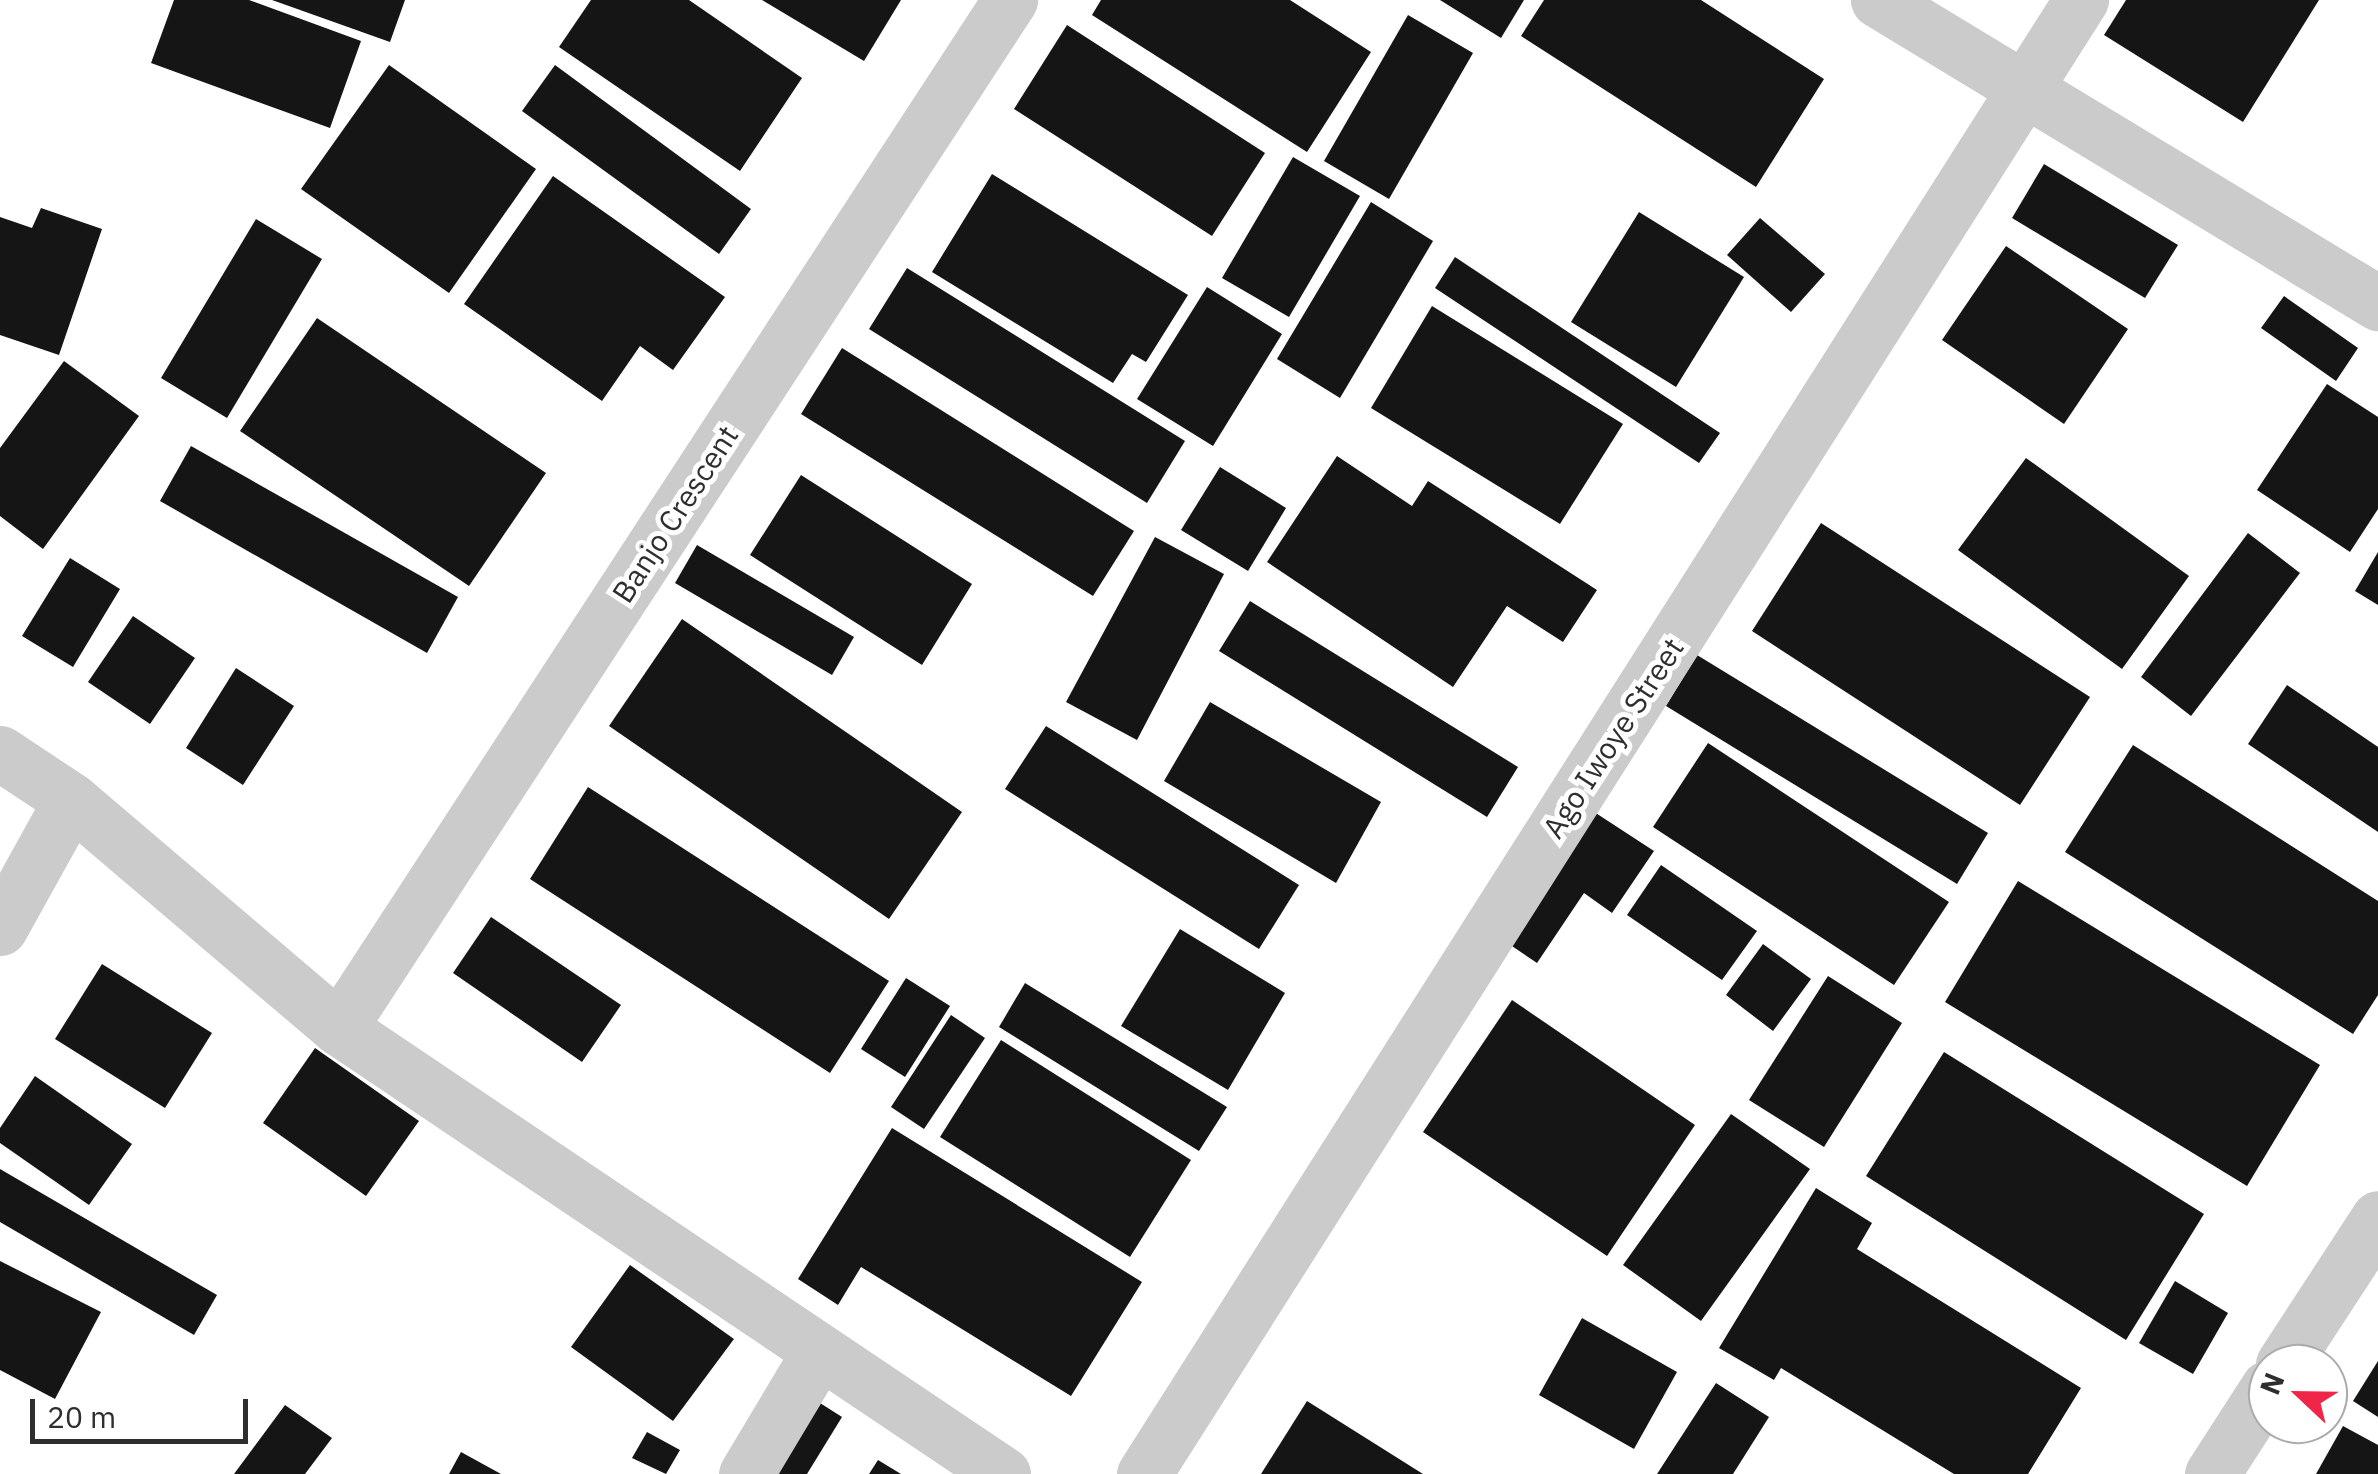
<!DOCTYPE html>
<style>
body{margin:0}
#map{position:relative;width:2378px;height:1474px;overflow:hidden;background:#fff;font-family:"IBM Plex Sans",sans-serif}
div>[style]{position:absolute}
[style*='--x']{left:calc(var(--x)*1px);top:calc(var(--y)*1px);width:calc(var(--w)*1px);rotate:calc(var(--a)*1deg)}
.building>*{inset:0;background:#151515}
.minor>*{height:55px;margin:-27.5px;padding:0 27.5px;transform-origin:27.5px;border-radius:27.5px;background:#cbcbcb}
span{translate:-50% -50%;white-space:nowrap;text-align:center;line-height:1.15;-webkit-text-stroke:10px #fff;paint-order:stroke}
.street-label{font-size:30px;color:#2e2e2e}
.north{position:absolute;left:2248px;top:1344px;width:100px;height:100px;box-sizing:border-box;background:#fff;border:2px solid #ababab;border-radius:50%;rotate:292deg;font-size:28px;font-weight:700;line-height:40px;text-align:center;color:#2e2e2e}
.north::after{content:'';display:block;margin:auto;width:35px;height:45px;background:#ef2647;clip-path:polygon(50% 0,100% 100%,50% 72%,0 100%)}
.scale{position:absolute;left:30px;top:1399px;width:218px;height:45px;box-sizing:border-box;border:5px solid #2e2e2e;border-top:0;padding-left:12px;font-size:30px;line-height:35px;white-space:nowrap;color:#2e2e2e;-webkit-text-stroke:8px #fff;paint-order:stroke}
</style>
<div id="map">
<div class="building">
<i style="clip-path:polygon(174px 0,249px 0,361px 41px,330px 128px,151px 63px)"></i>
<i style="clip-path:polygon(272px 0,405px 0,390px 42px)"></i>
<i style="clip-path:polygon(591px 0,689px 0,802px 78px,740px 171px,559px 47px)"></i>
<i style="clip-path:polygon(762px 0,901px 0,864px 61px)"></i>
<i style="clip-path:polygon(1101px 0,1290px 0,1371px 52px,1307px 152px,1092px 15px)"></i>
<i style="clip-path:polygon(1440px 0,1524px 0,1501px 38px)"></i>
<i style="clip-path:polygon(1544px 0,1701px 0,1824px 79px,1756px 187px,1521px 36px)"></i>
<i style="clip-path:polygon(2126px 0,2319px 0,2243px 122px,2104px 35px)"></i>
<i style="clip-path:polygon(1408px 15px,1473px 53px,1389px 199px,1324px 161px)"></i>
<i style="clip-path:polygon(1067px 25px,1265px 153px,1212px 236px,1014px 109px)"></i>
<i style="clip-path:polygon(389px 65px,536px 169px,449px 293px,301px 189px)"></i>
<i style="clip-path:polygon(555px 65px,751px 209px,719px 254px,522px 111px)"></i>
<i style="clip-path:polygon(1293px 157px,1360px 196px,1289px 317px,1222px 278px)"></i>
<i style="clip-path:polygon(2044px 164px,2178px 245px,2145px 298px,2012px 218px)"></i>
<i style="clip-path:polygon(992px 174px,1188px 295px,1146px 362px,1132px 354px,1113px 383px,932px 272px)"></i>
<i style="clip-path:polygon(553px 176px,725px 297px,673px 370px,640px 346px,602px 401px,464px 304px)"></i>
<i style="clip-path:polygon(1371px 202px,1433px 241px,1340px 398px,1277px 359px)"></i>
<i style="clip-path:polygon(41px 208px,102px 229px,59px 355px,0 335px,0 217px,32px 228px)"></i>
<i style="clip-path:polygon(1639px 212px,1744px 277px,1676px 387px,1571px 322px)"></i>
<i style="clip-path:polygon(1760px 218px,1825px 274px,1791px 312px,1727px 255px)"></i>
<i style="clip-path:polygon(256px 219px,322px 259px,227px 418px,161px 378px)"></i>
<i style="clip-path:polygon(2006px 246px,2128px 329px,2064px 424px,1942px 340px)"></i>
<i style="clip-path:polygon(1455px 257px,1720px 433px,1699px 463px,1435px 288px)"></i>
<i style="clip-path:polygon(907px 268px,1185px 441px,1147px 503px,869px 329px)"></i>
<i style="clip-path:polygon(1207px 287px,1282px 334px,1213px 446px,1137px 399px)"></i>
<i style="clip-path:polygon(2284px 296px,2358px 348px,2336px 381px,2261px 328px)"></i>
<i style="clip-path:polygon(1432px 306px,1623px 424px,1560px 524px,1371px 408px)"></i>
<i style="clip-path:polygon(317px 318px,546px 473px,469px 586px,240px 431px)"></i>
<i style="clip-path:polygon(842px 348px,1134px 531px,1093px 596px,801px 414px)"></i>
<i style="clip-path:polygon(64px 361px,139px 416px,43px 549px,0 516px,0 448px)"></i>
<i style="clip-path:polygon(2327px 384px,2378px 417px,2378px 509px,2350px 552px,2257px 490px)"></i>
<i style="clip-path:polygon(191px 446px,458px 597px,427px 653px,160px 501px)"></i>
<i style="clip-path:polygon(1337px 456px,1412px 506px,1428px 481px,1597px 590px,1563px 642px,1507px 606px,1453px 687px,1267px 562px)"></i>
<i style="clip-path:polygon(2026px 458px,2189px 576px,2122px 669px,1958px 550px)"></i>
<i style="clip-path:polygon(1220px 467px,1286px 508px,1248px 571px,1181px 530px)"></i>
<i style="clip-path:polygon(801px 475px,972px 584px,922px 665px,750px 555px)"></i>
<i style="clip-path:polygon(1821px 523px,2090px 697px,2020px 805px,1752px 631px)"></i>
<i style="clip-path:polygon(2248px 533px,2300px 573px,2191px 716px,2141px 677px)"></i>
<i style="clip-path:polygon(1155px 537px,1224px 574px,1137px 740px,1066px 702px)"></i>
<i style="clip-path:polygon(697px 545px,854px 637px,832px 675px,675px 583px)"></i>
<i style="clip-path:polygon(2378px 552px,2378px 605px,2355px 591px)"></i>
<i style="clip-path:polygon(70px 558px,120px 589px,73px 667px,22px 636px)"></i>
<i style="clip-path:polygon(1250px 601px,1518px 767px,1487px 817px,1219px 651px)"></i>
<i style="clip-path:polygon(133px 616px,195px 658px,150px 724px,88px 682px)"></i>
<i style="clip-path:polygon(682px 619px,962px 812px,889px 919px,609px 726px)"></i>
<i style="clip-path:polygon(1697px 655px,1988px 833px,1957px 884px,1666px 706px)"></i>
<i style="clip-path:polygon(236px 668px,294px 706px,243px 785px,186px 748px)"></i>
<i style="clip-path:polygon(2287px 685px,2378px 747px,2378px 832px,2248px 744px)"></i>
<i style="clip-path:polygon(1210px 702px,1381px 802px,1336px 883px,1164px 781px)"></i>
<i style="clip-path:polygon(1046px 726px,1299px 885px,1259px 949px,1005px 789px)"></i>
<i style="clip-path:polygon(1708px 743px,1949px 902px,1894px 985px,1653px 827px)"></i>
<i style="clip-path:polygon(2133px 745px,2378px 901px,2378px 995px,2353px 1034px,2065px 852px)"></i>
<i style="clip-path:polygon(588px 787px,889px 981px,830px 1073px,530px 879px)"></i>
<i style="clip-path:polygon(1585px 806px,1654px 851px,1612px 913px,1584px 893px,1537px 963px,1497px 936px)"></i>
<i style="clip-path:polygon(1661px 865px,1757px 931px,1722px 980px,1627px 915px)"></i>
<i style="clip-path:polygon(2018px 881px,2320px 1065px,2247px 1186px,1945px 1002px)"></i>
<i style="clip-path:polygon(491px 917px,621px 1005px,582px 1062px,453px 973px)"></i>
<i style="clip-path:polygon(1180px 929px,1285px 993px,1228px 1090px,1121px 1026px)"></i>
<i style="clip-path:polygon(1763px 944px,1811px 979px,1773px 1031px,1726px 995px)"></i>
<i style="clip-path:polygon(102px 964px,212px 1033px,165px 1108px,55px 1039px)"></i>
<i style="clip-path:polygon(1828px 976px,1902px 1023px,1824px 1147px,1749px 1100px)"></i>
<i style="clip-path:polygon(906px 978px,950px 1006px,905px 1077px,861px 1049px)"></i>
<i style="clip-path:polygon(1025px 983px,1227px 1107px,1199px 1151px,999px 1027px)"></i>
<i style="clip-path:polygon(1512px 1000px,1695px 1125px,1607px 1256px,1423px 1132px)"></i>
<i style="clip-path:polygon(951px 1015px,985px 1038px,924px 1129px,891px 1107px)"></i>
<i style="clip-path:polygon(1001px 1040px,1191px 1160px,1130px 1257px,940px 1137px)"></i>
<i style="clip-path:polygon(315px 1048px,419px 1121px,366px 1196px,263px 1123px)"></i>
<i style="clip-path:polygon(1944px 1052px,2204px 1214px,2126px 1340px,1866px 1176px)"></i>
<i style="clip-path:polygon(35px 1076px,132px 1144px,89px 1205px,0 1143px,0 1128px)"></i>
<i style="clip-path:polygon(1731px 1114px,1810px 1169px,1701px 1321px,1623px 1265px)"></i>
<i style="clip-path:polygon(892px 1128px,1142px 1282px,1071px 1396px,861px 1267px,838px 1305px,798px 1279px)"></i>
<i style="clip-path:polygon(0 1169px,217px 1295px,194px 1335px,0 1222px)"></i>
<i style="clip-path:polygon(1816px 1188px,1872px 1223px,1857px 1249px,2081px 1388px,2028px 1474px,1954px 1474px,1781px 1368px,1774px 1380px,1719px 1348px)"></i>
<i style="clip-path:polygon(0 1261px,101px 1312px,55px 1399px,0 1370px)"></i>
<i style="clip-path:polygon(630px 1265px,734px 1339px,673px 1421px,571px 1347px)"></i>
<i style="clip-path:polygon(2175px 1281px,2228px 1313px,2193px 1374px,2139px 1343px)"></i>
<i style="clip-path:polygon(1582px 1318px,1677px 1372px,1634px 1449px,1539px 1395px)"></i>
<i style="clip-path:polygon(2378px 1361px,2378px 1417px,2353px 1401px)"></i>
<i style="clip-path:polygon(1716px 1383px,1769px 1417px,1733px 1474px,1657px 1474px)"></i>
<i style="clip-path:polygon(809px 1396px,842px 1417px,807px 1474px,760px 1474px)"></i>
<i style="clip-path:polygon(1307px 1401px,1423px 1474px,1261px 1474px)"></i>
<i style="clip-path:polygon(285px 1405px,332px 1438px,305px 1474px,234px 1474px)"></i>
<i style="clip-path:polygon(2343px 1426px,2378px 1445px,2378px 1474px,2316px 1474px)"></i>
<i style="clip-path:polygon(647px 1432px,680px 1450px,666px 1474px,632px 1458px)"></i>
<i style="clip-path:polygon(461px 1452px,501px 1474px,449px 1474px)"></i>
<i style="clip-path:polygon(878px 1460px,901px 1474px,869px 1474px)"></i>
</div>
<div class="minor">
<i style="--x:1878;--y:0;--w:585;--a:31.22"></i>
<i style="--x:0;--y:753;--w:85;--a:33.5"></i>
<i style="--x:71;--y:800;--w:352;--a:40.4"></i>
<i style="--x:339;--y:1028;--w:800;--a:33.89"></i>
<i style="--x:0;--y:928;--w:146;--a:-61"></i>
<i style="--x:339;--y:1028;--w:1228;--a:-56.87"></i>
<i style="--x:2283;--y:1364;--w:174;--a:-56.9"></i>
<i style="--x:746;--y:1474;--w:142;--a:-59.1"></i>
<i style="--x:1144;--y:1474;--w:1747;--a:-57.56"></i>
<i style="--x:2212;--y:1474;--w:103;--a:-57.2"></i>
</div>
<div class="street-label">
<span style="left:675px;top:514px;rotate:-57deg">Banjo Crescent</span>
<span style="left:1613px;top:738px;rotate:-57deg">Ago Iwoye Street</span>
</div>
<div class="north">N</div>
<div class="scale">20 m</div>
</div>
